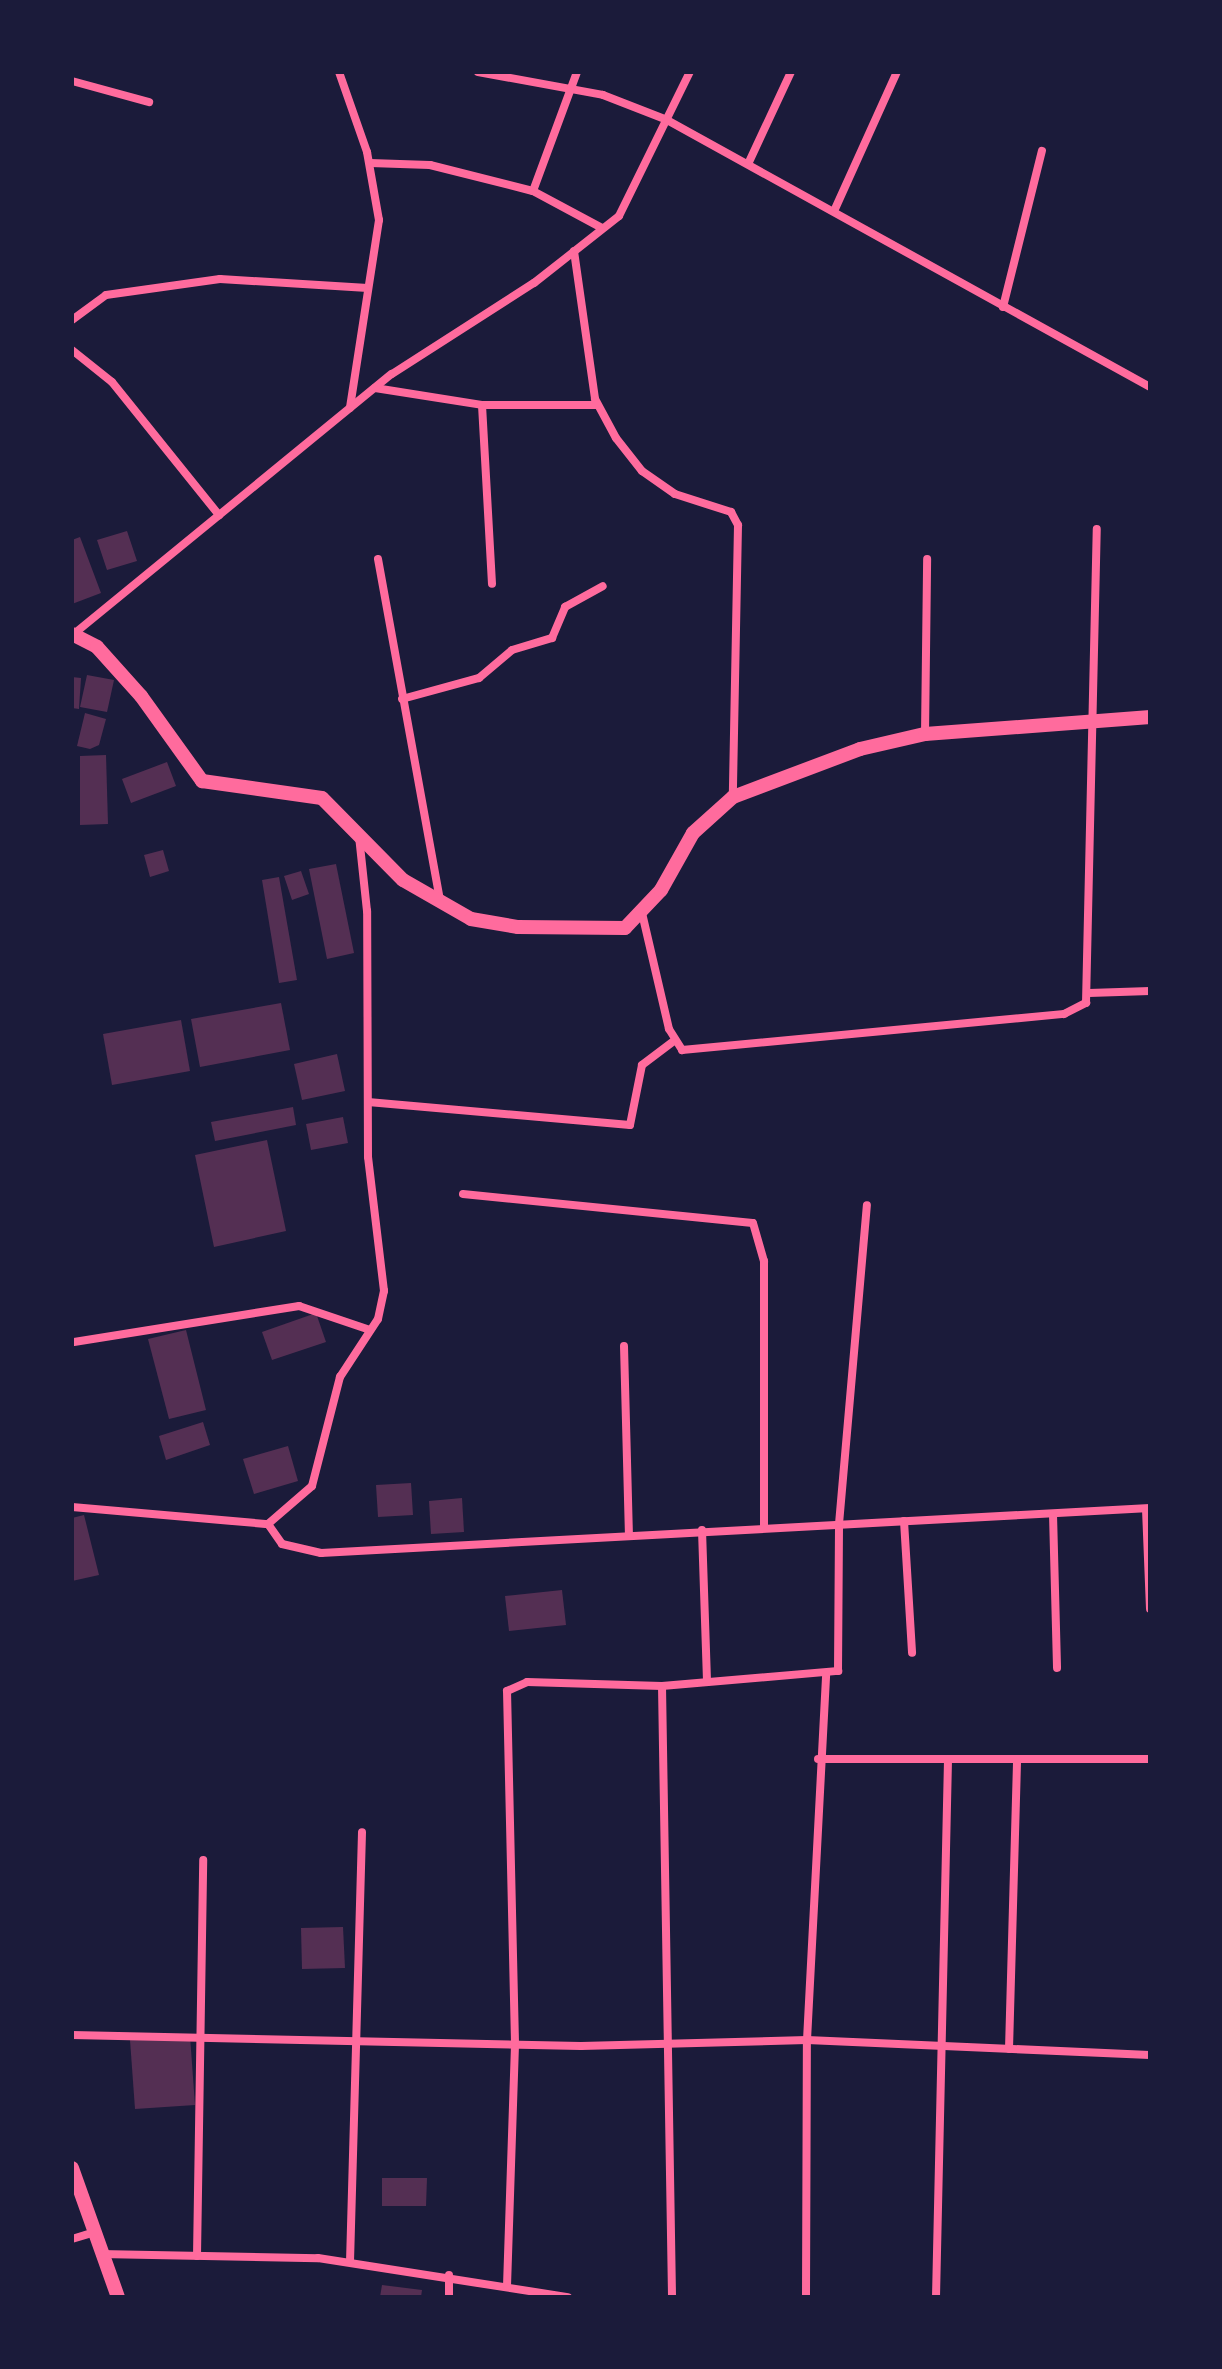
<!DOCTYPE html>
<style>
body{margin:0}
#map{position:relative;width:1222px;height:2369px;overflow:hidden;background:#1b1b3a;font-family:Jost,sans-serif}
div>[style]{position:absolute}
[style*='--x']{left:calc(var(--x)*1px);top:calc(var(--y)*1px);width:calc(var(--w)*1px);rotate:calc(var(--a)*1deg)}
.building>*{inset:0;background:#542f53}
.minor>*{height:8px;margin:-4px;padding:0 4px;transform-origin:4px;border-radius:4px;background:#ff6b9d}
.secondary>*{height:14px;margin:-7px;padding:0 7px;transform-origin:7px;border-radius:7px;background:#ff6b9d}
span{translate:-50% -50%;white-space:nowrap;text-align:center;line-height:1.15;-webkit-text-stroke:7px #1b1b3a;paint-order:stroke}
.frame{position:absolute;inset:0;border:74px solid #1b1b3a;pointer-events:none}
</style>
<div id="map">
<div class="building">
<i style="clip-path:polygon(127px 531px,137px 561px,107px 570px,97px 540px)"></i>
<i style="clip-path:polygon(80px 537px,101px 593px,72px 604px,72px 540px)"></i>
<i style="clip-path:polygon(87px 675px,114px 680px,107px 712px,80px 707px)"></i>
<i style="clip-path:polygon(72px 677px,81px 678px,79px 709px,72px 708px)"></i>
<i style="clip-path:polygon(85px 713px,106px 719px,99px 745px,90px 749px,77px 746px)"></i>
<i style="clip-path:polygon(106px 755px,108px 824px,80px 825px,80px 756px)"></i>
<i style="clip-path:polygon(167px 762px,176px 786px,131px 803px,122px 779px)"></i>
<i style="clip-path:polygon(163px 850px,169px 871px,150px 877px,144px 855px)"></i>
<i style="clip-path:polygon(336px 864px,354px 953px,327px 959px,309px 869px)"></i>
<i style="clip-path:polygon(301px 871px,309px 894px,292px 900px,284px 876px)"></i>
<i style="clip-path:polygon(279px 877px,297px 980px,279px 983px,262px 880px)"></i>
<i style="clip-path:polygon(281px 1003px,290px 1050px,200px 1067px,191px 1019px)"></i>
<i style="clip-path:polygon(181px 1020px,190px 1071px,112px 1085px,103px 1034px)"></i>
<i style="clip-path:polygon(337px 1054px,345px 1091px,302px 1100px,294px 1064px)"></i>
<i style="clip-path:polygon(293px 1107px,296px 1125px,215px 1141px,211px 1122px)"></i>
<i style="clip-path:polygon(343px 1117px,348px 1143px,311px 1150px,306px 1124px)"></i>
<i style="clip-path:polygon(267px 1140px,286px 1231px,214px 1247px,195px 1155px)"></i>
<i style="clip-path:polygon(316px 1313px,326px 1342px,272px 1360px,262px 1332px)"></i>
<i style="clip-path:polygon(186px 1330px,206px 1410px,169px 1419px,148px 1339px)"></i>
<i style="clip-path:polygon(203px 1422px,210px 1445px,166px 1460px,159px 1436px)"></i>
<i style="clip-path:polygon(288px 1446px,298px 1481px,254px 1494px,243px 1459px)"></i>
<i style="clip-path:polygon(411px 1483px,413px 1515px,378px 1517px,376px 1485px)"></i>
<i style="clip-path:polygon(462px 1498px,464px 1532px,431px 1534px,429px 1501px)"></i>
<i style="clip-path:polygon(84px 1515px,99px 1575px,72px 1581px,72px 1518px)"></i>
<i style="clip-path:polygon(562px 1590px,566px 1625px,509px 1631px,505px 1596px)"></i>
<i style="clip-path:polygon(343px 1927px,345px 1968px,302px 1969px,301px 1928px)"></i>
<i style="clip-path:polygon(190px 2036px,195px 2105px,135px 2109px,130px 2040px)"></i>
<i style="clip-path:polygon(382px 2178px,427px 2178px,426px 2206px,382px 2206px)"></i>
<i style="clip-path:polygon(382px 2285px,422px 2290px,421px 2297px,380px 2297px)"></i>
</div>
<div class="minor">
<i style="--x:339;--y:72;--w:85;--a:70.7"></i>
<i style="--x:367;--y:152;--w:69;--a:80"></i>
<i style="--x:379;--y:220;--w:190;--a:98.8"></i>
<i style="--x:478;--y:72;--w:127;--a:10.4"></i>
<i style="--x:603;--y:95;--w:69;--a:21.3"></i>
<i style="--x:667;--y:120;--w:552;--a:28.93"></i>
<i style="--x:577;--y:72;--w:127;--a:110.3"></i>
<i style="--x:533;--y:191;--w:78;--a:28.2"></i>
<i style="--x:72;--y:81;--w:80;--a:15.3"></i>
<i style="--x:749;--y:162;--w:99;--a:-65"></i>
<i style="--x:370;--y:163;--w:60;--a:1.9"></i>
<i style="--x:430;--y:165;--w:106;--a:14.2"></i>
<i style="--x:835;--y:209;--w:150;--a:-65.7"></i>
<i style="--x:574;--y:251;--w:149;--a:81.9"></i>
<i style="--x:595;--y:399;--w:44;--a:61.7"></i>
<i style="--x:616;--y:438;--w:42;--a:51.8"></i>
<i style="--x:642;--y:471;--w:40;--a:34.9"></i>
<i style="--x:675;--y:494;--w:59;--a:17.8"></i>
<i style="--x:731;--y:512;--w:15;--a:62"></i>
<i style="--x:738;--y:525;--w:272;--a:91.1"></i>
<i style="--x:1003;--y:307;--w:161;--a:-76"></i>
<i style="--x:72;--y:320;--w:42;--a:-36.3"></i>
<i style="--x:106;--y:295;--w:115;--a:-8"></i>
<i style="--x:220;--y:279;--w:148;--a:3.5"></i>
<i style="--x:72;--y:350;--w:51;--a:38.7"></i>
<i style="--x:112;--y:382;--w:171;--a:51.2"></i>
<i style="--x:375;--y:388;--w:108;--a:9"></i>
<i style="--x:482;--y:405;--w:115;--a:0"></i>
<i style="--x:482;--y:405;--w:179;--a:86.8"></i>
<i style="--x:378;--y:559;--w:346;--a:79.7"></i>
<i style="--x:75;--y:633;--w:409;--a:-39.3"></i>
<i style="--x:392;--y:374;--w:169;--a:-32.7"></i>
<i style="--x:534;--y:283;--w:108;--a:-38.2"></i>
<i style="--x:619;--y:216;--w:161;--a:-63.8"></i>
<i style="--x:402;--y:699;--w:80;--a:-15.3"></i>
<i style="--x:479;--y:678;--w:43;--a:-40.3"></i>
<i style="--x:512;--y:650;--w:42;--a:-16.7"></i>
<i style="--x:552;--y:638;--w:34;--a:-67"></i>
<i style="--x:565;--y:607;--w:43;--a:-28.9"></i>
<i style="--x:925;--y:734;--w:175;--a:-89.3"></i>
<i style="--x:642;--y:913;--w:119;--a:76.9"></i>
<i style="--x:669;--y:1029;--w:25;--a:58"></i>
<i style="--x:682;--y:1050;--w:384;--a:-5.4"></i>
<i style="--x:1064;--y:1014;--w:25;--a:-27"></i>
<i style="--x:1086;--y:1003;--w:474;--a:-88.7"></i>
<i style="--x:1089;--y:993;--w:61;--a:-1.9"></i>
<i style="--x:368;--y:1102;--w:263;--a:5"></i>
<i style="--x:630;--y:1125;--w:61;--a:-78.7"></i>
<i style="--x:642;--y:1065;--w:39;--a:-37"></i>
<i style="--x:463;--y:1194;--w:291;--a:5.7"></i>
<i style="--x:753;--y:1223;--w:40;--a:74"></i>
<i style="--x:764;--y:1261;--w:266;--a:90"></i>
<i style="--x:74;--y:1342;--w:228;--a:-9.1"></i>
<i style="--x:299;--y:1306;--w:75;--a:18.7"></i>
<i style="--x:624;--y:1346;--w:187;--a:88.5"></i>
<i style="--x:72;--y:1507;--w:197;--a:5"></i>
<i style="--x:268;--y:1524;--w:24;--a:55"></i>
<i style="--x:282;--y:1544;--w:40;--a:13"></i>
<i style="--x:321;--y:1553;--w:830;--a:-3.11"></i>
<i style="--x:1146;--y:1509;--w:100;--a:87.7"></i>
<i style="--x:1053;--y:1514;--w:154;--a:88.5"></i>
<i style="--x:904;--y:1521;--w:132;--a:86.5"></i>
<i style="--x:268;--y:1524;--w:58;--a:-40.8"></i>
<i style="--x:312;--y:1486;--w:113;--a:-75.6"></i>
<i style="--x:340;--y:1377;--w:69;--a:-56.8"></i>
<i style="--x:378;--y:1319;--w:29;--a:-78"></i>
<i style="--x:384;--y:1291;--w:135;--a:-96.8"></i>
<i style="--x:368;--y:1157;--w:246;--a:-90.2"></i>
<i style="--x:367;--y:911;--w:75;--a:-96.1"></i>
<i style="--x:702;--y:1530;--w:152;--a:88.1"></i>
<i style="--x:662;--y:1686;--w:611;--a:89.06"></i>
<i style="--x:818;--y:1759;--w:332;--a:0"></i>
<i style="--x:72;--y:2035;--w:509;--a:1.24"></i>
<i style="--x:581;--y:2046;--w:226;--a:-1.5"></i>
<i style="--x:807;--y:2040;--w:343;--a:2.5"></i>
<i style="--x:1009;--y:2049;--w:290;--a:-88.4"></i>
<i style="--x:72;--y:2239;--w:21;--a:-17"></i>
<i style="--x:100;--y:2254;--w:218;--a:1.1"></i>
<i style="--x:318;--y:2258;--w:253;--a:8.9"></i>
<i style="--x:197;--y:2256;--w:396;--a:-89.1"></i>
<i style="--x:350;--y:2262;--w:430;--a:-88.4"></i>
<i style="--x:507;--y:2286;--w:243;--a:-88.1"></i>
<i style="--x:515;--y:2043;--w:352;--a:-91.3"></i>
<i style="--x:507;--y:1691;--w:22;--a:-24"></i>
<i style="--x:527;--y:1682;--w:135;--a:1.7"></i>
<i style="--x:662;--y:1686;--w:177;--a:-4.9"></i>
<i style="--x:838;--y:1671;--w:147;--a:-89.6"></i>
<i style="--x:839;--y:1524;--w:320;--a:-85"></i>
<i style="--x:449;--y:2297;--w:22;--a:-90"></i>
<i style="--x:806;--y:2297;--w:257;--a:-89.8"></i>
<i style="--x:807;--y:2040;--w:365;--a:-87"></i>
<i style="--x:936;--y:2297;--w:538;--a:-88.72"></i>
</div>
<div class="secondary">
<i style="--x:72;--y:634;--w:28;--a:27"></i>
<i style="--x:97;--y:647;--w:66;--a:48.1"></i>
<i style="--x:141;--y:696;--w:105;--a:54.3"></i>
<i style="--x:202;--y:781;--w:121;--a:8.1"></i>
<i style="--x:322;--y:798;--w:115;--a:45.4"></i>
<i style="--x:403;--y:880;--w:78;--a:29.8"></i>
<i style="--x:471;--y:919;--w:48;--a:9.7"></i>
<i style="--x:518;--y:927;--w:107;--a:0.5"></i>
<i style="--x:625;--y:928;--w:52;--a:-46.5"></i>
<i style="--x:661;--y:890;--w:65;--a:-60.7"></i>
<i style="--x:693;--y:833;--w:54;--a:-42"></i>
<i style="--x:733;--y:797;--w:136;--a:-20.7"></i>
<i style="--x:860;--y:749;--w:67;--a:-13"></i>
<i style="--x:925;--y:734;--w:226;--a:-4.3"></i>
<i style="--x:72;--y:2168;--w:137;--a:70.4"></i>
</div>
<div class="frame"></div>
</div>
